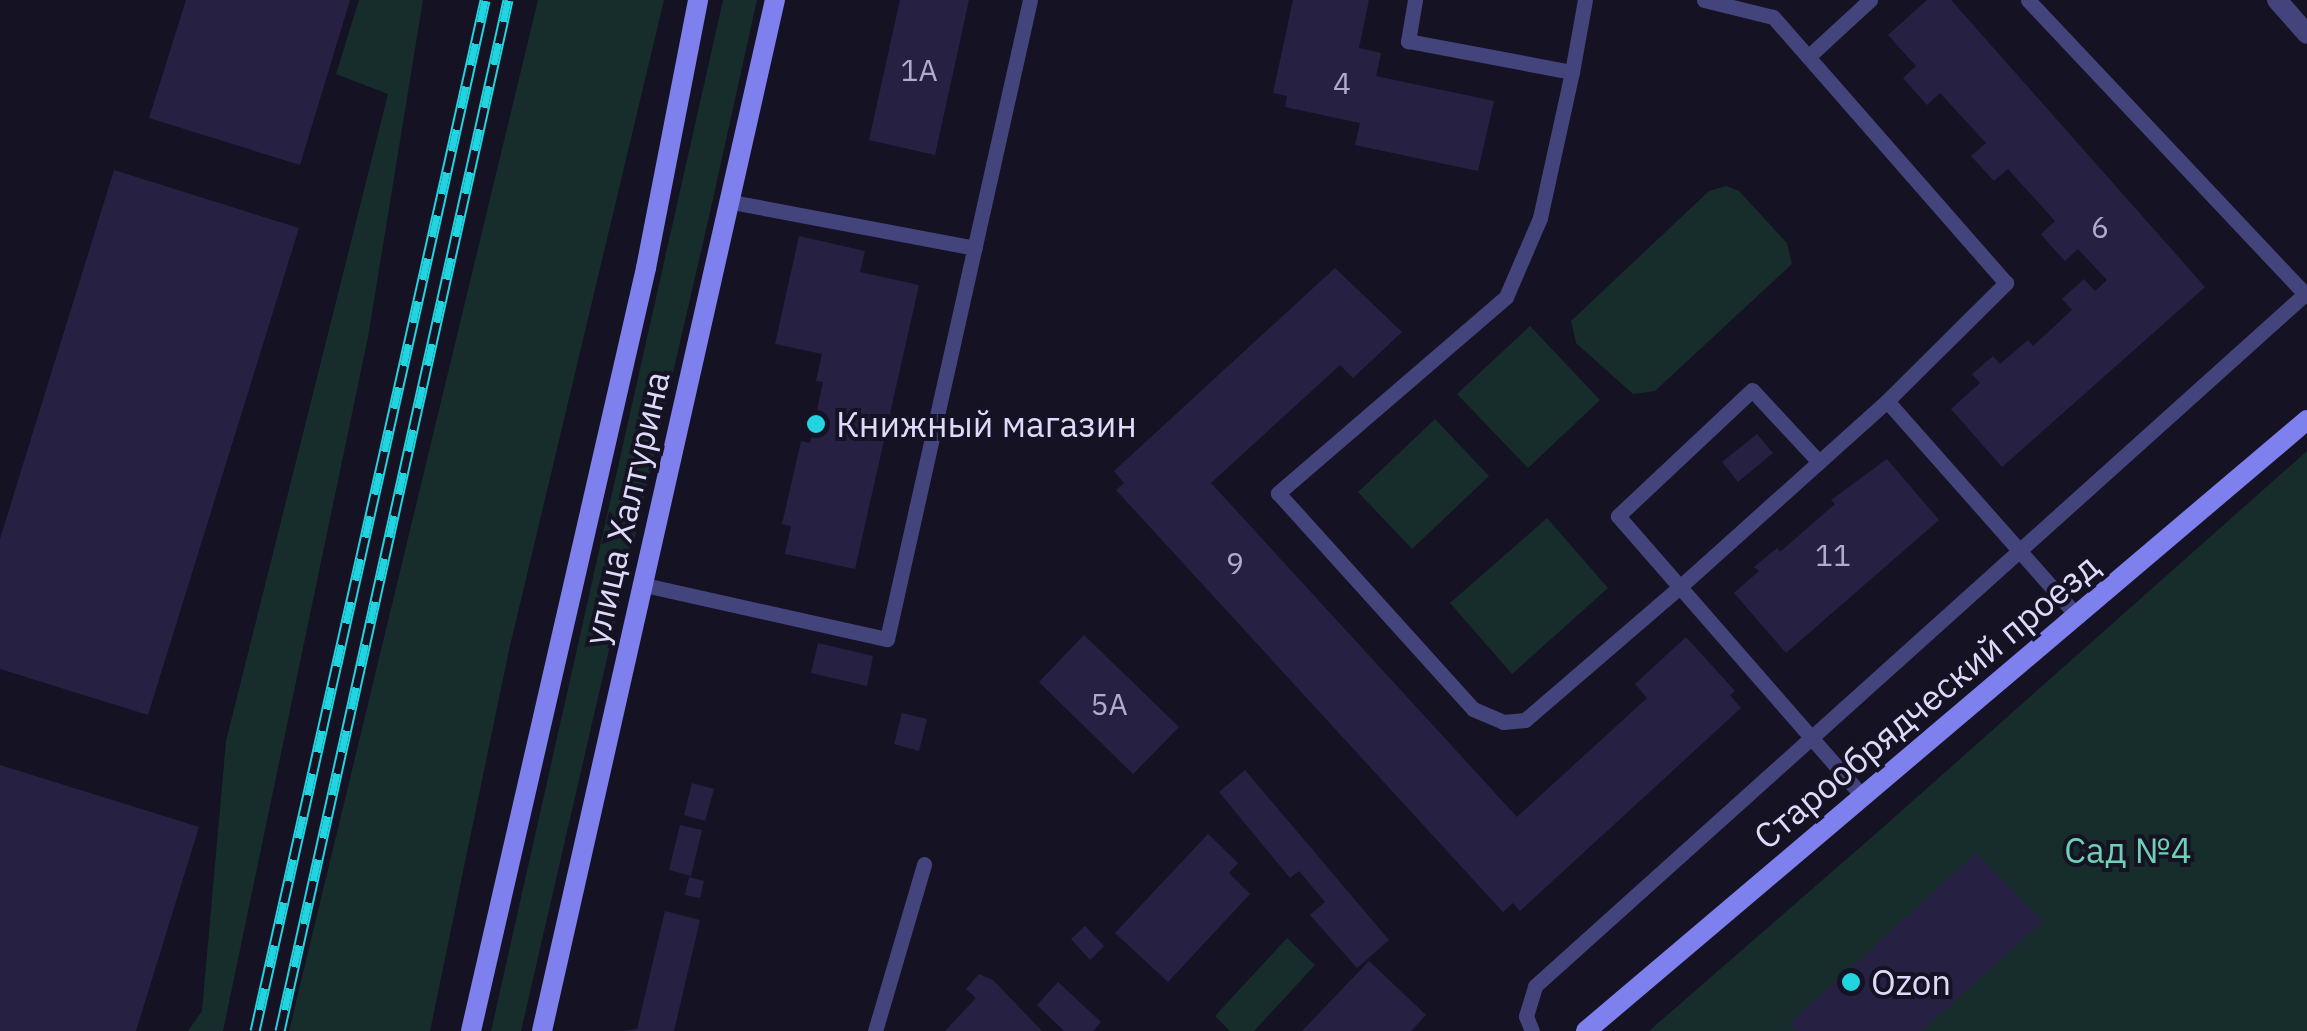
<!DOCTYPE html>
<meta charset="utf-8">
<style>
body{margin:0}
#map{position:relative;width:2307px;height:1031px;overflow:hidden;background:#151224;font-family:"IBM Plex Sans",sans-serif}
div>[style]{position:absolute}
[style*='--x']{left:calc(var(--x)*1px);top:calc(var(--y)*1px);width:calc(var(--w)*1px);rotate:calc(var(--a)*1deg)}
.green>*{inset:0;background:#162d2b}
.building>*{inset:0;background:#262142}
.lane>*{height:15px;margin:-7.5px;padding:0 7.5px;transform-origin:7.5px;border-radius:7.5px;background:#44447d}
.street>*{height:20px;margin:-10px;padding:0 10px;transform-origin:10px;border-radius:10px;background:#44447d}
.secondary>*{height:20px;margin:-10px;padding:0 10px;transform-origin:10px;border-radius:10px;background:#7e80ed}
.rail>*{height:11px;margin-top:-5.5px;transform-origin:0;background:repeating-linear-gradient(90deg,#151224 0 22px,#21d4e0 0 44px);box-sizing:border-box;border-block:2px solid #21d4e0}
.dots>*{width:28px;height:28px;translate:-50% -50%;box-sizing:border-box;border:5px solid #151224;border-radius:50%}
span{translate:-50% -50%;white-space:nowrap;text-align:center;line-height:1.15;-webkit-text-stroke:8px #151224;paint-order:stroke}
.number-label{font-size:30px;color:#afaccc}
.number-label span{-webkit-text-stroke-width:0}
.poi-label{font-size:35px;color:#dddafa}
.left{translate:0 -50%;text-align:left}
.street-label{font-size:35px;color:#dddafa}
.park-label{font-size:35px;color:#70d0b5}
</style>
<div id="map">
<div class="green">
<i style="clip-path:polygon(359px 0,423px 0,368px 337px,223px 1031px,188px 1031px,202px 1011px,226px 741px,388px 94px,336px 74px)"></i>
<i style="clip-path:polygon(538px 0,664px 0,509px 650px,430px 1031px,289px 1031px)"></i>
<i style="clip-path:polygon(723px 0,757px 0,711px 208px,521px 1031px,491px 1031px)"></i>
<i style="clip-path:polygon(1726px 186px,1739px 191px,1787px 243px,1792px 264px,1655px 391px,1633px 394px,1576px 343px,1571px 321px,1709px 191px)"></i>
<i style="clip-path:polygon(1530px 326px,1600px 400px,1528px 468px,1457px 394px)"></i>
<i style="clip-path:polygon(1435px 419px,1489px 476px,1412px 549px,1358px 492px)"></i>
<i style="clip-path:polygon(2307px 451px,2307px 1031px,1649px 1031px,1880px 830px)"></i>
<i style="clip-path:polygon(1547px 518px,1608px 588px,1512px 674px,1450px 603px)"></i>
<i style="clip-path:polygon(1287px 938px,1315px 965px,1254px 1031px,1230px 1031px,1215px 1016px)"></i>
</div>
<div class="building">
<i style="clip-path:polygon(186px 0,350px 0,300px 165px,149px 118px)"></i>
<i style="clip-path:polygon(900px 0,969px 0,935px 155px,869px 140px)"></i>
<i style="clip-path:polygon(1293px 0,1369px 0,1359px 48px,1381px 53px,1376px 76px,1494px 101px,1478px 171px,1355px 145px,1360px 123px,1285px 107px,1287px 96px,1273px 93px)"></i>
<i style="clip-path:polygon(1927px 0,1951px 0,2205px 287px,2002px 467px,1951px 409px,1980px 383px,1972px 374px,1993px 356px,2000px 364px,2028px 340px,2033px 346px,2072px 310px,2062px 299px,2084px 279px,2095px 291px,2107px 280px,2078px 249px,2065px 261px,2051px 246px,2041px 234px,2055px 221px,2008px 169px,1994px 181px,1971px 156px,1986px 143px,1940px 93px,1927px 105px,1903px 78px,1916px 66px,1888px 35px)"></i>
<i style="clip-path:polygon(114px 170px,299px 228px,148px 715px,0 669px,0 539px)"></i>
<i style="clip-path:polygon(799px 236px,865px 251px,860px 272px,919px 285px,855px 569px,785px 554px,791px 526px,782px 524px,801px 441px,810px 443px,823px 382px,816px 381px,822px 354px,775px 344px)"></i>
<i style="clip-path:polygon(1335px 268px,1402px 332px,1353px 378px,1340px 365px,1211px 483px,1517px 817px,1647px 698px,1635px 684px,1686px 637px,1735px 691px,1730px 695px,1741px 708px,1520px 911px,1513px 903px,1503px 912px,1116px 490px,1124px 483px,1114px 471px)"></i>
<i style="clip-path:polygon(1757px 434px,1773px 453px,1738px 482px,1722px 462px)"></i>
<i style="clip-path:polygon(1887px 459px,1939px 520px,1786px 653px,1734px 593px,1759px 571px,1754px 567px,1777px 548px,1780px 552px,1835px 504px,1831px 500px)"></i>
<i style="clip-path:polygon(1084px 635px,1179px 727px,1133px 774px,1039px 682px)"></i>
<i style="clip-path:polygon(818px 643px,873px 656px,867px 686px,811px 673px)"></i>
<i style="clip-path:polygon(902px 713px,927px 719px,919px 751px,894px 744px)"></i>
<i style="clip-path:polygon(0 765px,199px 827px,136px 1031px,0 1031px)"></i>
<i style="clip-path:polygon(1245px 770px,1389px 940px,1357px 968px,1310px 915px,1325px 902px,1299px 871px,1290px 878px,1219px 792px)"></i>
<i style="clip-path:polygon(692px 783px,714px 789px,705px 821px,684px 815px)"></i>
<i style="clip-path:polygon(680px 825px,702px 830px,691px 876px,669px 870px)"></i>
<i style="clip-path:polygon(1208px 834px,1238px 863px,1229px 873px,1250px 894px,1168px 982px,1115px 933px)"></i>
<i style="clip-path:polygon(1976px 853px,2043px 921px,1922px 1031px,1797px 1031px,1790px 1023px)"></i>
<i style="clip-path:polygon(689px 877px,704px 881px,700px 898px,685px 895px)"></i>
<i style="clip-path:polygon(665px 911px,700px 920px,674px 1031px,624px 1031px,637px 1029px)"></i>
<i style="clip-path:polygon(1085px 926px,1104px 946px,1090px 960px,1071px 939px)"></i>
<i style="clip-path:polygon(1369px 961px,1426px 1015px,1411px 1031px,1302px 1031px)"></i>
<i style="clip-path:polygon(979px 974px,993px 980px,1042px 1031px,945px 1031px,976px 998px,966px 989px)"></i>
<i style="clip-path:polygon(1058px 982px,1101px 1022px,1093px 1031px,1064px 1031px,1037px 1005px)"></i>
</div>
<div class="lane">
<i style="--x:1415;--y:0;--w:42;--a:99.7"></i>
<i style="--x:1408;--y:41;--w:167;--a:10.7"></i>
<i style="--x:1572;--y:72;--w:73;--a:-79.8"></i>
<i style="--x:2028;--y:0;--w:407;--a:46.7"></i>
<i style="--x:1809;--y:56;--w:83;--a:-42.6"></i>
<i style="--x:1572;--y:72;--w:149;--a:102.4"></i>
<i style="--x:1540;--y:218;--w:86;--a:113.3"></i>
<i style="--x:1506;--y:297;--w:301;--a:139.3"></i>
<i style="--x:1278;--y:493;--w:291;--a:47.9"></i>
<i style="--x:1473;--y:709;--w:33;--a:23"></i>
<i style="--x:1503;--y:722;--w:22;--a:-5"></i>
<i style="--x:1525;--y:720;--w:208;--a:-40.7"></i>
<i style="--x:1683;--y:584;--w:274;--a:-41.9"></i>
<i style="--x:1887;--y:401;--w:168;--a:-44.8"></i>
<i style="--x:2006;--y:283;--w:354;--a:-131.2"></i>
<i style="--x:1773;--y:17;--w:71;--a:-166.2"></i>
<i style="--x:732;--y:202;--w:247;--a:10.7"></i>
<i style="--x:1887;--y:401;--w:288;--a:48.5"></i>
<i style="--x:1819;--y:462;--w:98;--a:-132.9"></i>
<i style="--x:1752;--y:390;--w:184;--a:136.8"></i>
<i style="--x:1618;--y:516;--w:371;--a:48.9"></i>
<i style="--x:640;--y:584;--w:253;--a:12.6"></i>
<i style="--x:887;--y:639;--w:655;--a:-77.39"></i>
<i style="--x:875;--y:1031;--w:174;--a:-73.6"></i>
<i style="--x:1532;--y:1031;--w:16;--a:-112"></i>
<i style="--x:1526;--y:1016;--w:31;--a:-73"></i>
<i style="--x:1535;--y:986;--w:1035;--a:-41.95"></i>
</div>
<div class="street">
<i style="--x:2277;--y:0;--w:45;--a:48.6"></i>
</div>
<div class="secondary">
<i style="--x:471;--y:1031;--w:783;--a:-77.08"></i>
<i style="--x:646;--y:268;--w:273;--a:-79"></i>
<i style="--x:542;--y:1031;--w:1057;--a:-77.27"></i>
<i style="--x:1586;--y:1031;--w:945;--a:-40.28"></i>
</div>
<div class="rail">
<i style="--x:255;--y:1031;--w:1056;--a:-77.42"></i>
<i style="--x:280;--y:1031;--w:1056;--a:-77.53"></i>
</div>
<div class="dots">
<i style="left:816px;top:424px;background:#21d4e0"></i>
<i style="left:1851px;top:982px;background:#21d4e0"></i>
</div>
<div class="number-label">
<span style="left:919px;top:70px">1А</span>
<span style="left:1342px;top:83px">4</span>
<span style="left:2100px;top:227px">6</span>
<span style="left:1833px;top:555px">11</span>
<span style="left:1235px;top:563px">9</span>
<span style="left:1109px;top:704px">5А</span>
</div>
<div class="poi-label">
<span class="left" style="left:836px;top:424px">Книжный магазин</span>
<span class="left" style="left:1871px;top:982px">Ozon</span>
</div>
<div class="street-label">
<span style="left:626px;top:508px;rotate:-77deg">улица Халтурина</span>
<span style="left:1926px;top:701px;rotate:-40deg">Старообрядческий проезд</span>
</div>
<div class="park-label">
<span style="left:2128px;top:850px">Сад №4</span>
</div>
</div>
